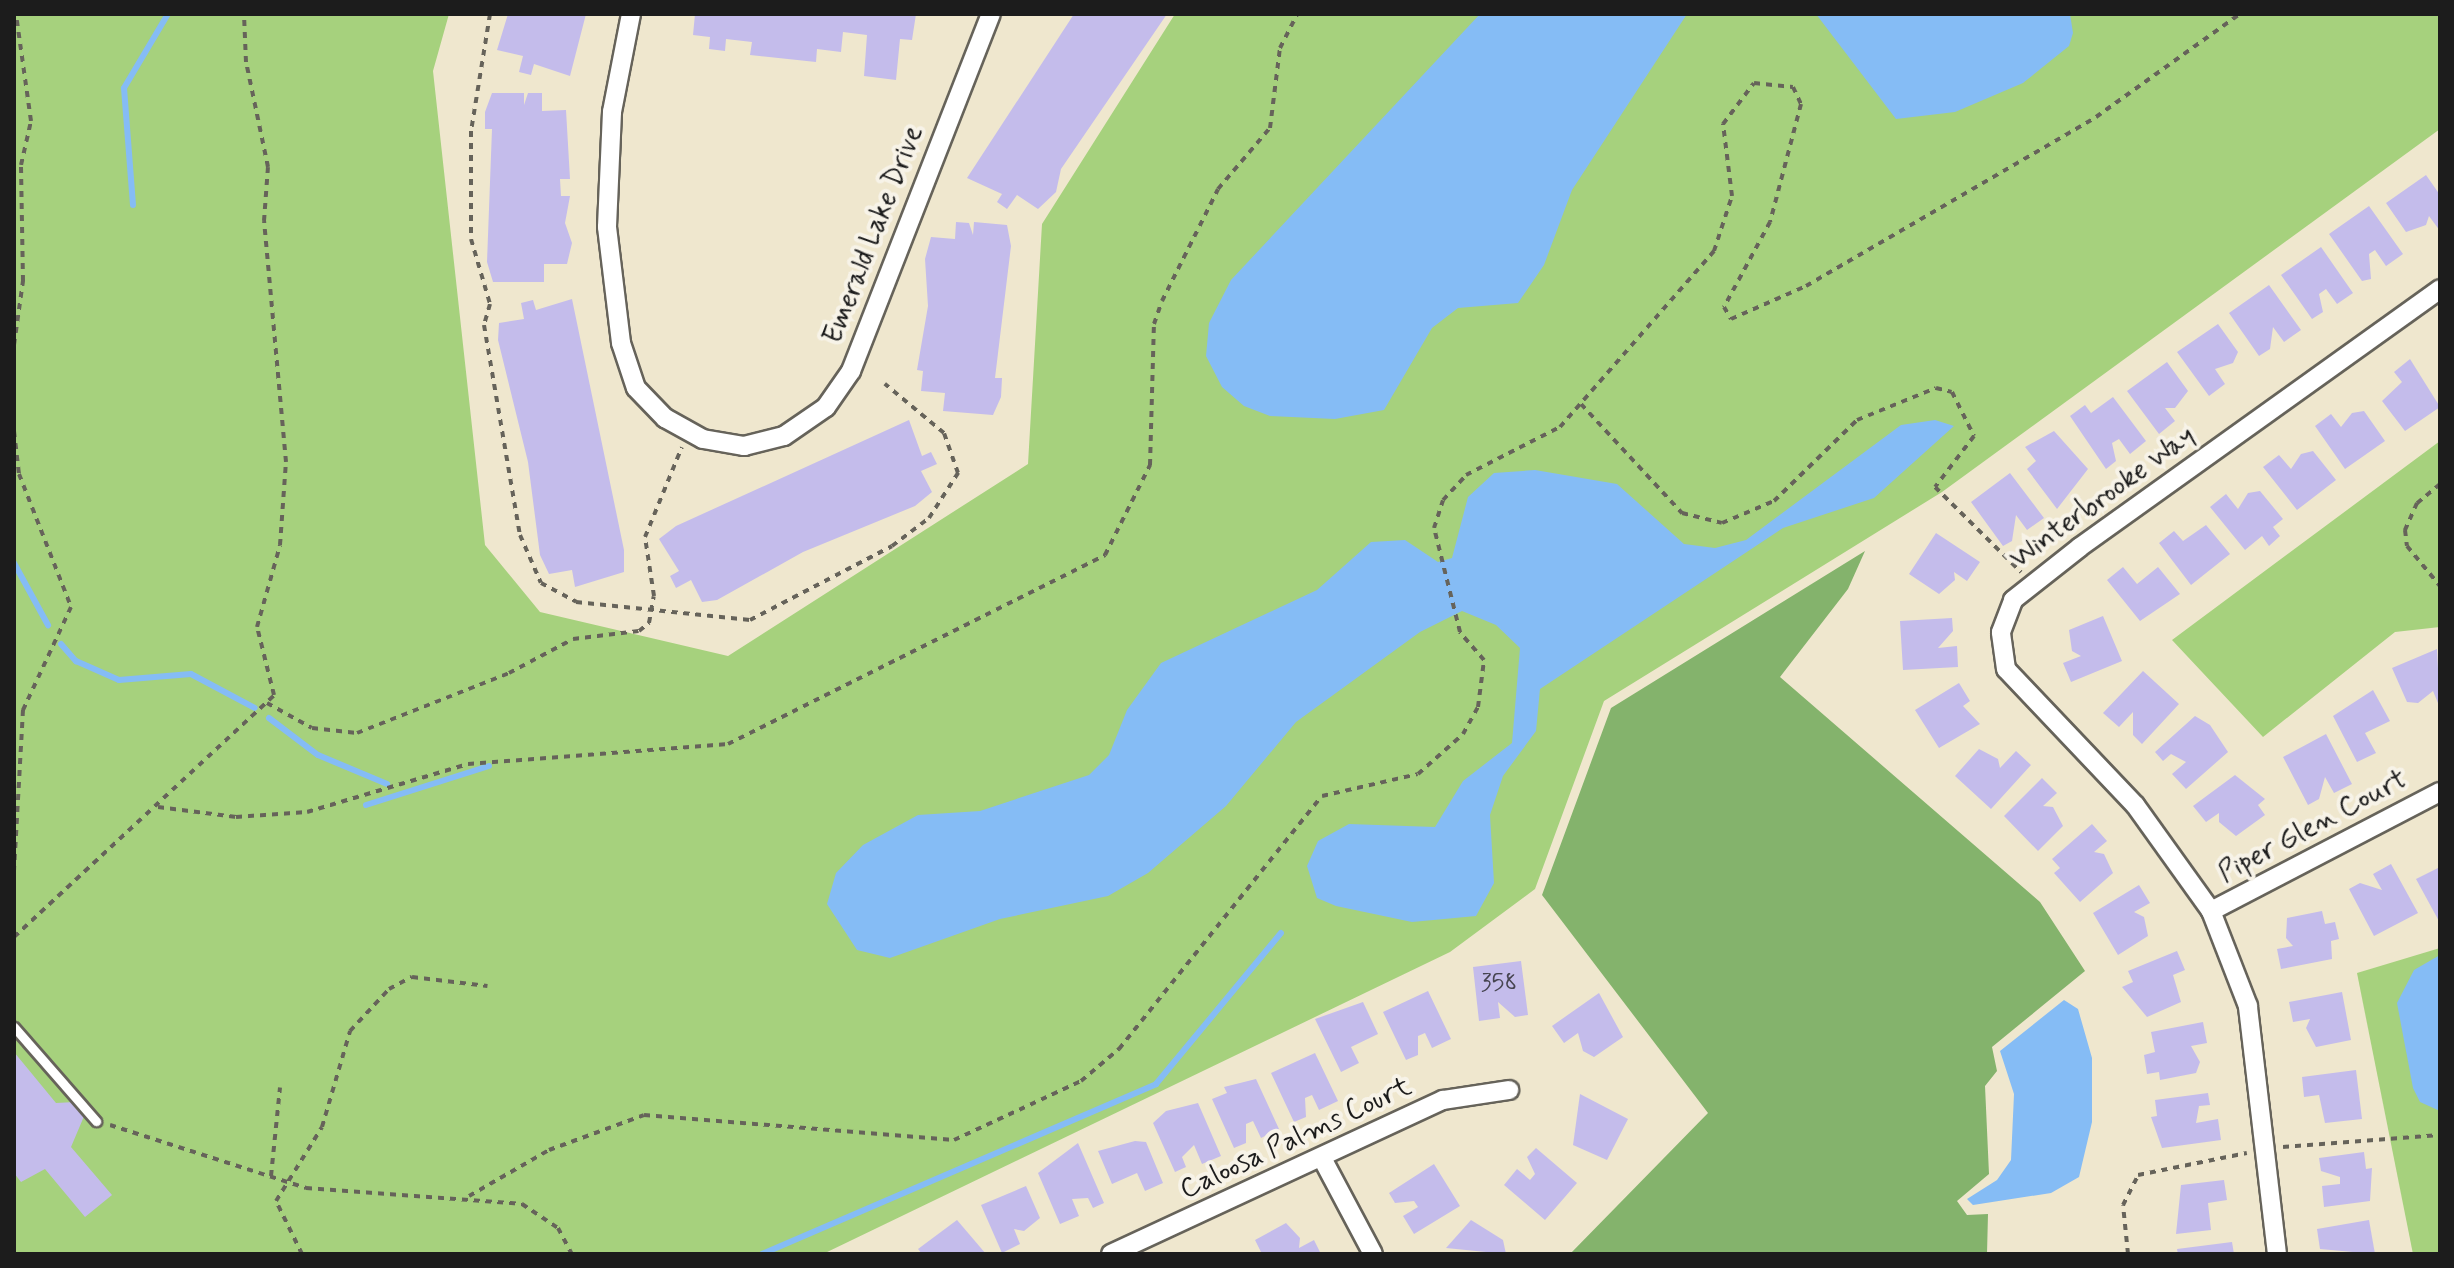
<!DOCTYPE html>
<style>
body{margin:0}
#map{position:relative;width:2454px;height:1268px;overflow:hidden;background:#efe7ce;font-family:Mynerve,sans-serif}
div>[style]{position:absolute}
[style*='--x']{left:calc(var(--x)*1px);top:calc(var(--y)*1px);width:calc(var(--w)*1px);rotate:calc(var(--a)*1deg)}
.green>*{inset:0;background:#a6d17d}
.forest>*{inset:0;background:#84b36c}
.water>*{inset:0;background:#85bcf5}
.stream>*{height:6px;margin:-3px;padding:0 3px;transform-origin:3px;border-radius:3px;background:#85bcf5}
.building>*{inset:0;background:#c4bceb}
.path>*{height:4px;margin-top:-2px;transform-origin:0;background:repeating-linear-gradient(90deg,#66635a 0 6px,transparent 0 12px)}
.roads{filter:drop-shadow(2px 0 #66635a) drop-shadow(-2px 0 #66635a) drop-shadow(0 2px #66635a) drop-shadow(0 -2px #66635a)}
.lane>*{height:9px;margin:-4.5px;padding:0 4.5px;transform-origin:4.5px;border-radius:4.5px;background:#fff}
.street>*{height:18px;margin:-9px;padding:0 9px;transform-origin:9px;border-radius:9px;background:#fff}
span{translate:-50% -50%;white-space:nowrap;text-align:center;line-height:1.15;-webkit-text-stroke:8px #f7f3e8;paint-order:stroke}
.number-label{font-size:24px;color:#464450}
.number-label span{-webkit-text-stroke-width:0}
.street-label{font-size:28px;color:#1c1c1c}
.frame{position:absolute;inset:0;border:16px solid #1c1c1c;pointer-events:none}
</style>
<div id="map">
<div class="green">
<i style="clip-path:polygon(14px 14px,449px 14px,433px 71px,485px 545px,540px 612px,728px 656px,1028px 464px,1042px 224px,1175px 14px,2440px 14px,2440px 129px,1942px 492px,1604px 701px,1535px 889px,1450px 952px,823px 1254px,14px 1254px)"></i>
<i style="clip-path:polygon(2440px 441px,2440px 627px,2395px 632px,2263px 737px,2172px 640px)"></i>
<i style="clip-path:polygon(2440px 948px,2440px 1254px,2413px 1254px,2357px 973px)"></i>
</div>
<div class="forest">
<i style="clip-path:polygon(1865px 551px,1848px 589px,1780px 677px,2040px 902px,2085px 971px,1992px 1047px,1997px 1071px,1985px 1086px,1989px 1174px,1957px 1201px,1967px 1215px,1988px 1214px,1987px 1254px,1570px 1254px,1708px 1113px,1542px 895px,1611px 708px)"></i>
</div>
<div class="water">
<i style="clip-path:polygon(1480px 14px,1687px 14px,1572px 190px,1544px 265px,1518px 303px,1458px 308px,1432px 328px,1384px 410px,1335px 419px,1270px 416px,1244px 406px,1222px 387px,1206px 356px,1209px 323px,1231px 280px)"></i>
<i style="clip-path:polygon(1816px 14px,2070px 14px,2073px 33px,2069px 46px,2023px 83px,1955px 112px,1896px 119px)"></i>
<i style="clip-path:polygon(1935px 420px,1954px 426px,1874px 498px,1783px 528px,1540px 689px,1536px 731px,1503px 776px,1490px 815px,1494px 883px,1476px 916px,1412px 922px,1336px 906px,1317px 898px,1307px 866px,1318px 841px,1349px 824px,1435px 827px,1463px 781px,1512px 743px,1520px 648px,1496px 625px,1462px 611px,1420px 632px,1296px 722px,1226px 806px,1148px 873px,1108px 896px,1000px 919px,890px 958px,857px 950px,827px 904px,836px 873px,863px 845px,918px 815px,980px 811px,1089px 775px,1109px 755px,1127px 710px,1161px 663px,1317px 590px,1371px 542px,1405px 540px,1438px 562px,1452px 558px,1468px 497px,1494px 473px,1535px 470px,1617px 484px,1684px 544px,1715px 548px,1746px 540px,1901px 425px)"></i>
<i style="clip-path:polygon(2440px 955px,2440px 1111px,2420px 1102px,2413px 1088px,2397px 1003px,2414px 970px)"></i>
<i style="clip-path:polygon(2064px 1000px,2078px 1009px,2092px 1058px,2092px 1122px,2079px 1177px,2051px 1193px,1973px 1205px,1967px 1199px,1997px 1180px,2011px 1160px,2014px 1094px,2000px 1051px)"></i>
</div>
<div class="stream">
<i style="--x:133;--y:205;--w:117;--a:-94.4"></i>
<i style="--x:124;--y:88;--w:86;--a:-59.3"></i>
<i style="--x:14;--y:563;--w:71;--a:61.3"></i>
<i style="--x:61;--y:644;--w:23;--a:49"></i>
<i style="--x:76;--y:661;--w:47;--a:23.8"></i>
<i style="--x:119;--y:680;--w:72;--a:-4.8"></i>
<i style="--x:191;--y:674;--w:72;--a:28"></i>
<i style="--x:269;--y:718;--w:61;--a:37.1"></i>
<i style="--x:318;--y:755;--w:75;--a:22.8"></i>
<i style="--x:366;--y:805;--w:129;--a:-17.6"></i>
<i style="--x:762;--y:1254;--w:429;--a:-23.3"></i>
<i style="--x:1156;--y:1084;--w:196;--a:-50.4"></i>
</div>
<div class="building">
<i style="clip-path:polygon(508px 14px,586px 14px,570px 76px,534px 64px,531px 75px,519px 72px,523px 56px,497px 50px)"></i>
<i style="clip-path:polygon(695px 14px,916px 14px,912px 40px,900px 39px,896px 80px,864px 76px,867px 35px,843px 32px,841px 52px,817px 49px,816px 62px,750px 55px,752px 42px,726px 39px,725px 51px,709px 49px,710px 37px,693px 35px)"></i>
<i style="clip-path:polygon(1074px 14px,1167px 14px,1061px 169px,1056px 192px,1038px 209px,1017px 195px,1007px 209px,997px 202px,1002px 194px,967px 178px)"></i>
<i style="clip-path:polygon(492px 93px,524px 93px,524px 105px,528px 93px,542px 93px,542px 111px,566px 110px,570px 179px,560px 179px,561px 196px,570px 196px,565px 223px,572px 243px,567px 264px,544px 264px,544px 282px,493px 282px,487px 262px,492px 129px,485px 129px,485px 112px)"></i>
<i style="clip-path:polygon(2426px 175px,2440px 195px,2440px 231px,2429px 216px,2426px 225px,2406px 232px,2386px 203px)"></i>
<i style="clip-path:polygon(2369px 206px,2403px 254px,2386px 266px,2375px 250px,2369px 254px,2371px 279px,2362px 281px,2329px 234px)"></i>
<i style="clip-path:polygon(956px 222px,969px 223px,973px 235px,974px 222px,1007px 225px,1011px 246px,995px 378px,1002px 378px,1001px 397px,993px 415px,943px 411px,945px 393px,921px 391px,923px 371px,917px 370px,928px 306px,925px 259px,931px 237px,955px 239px)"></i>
<i style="clip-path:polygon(2321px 247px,2353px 293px,2337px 304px,2326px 289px,2319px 294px,2323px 312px,2312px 319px,2281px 275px)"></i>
<i style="clip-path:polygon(2269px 285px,2301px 330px,2284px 342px,2273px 327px,2270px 349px,2259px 356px,2229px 313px)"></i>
<i style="clip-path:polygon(572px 299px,624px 550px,624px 572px,575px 587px,572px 570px,549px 574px,540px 555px,528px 462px,498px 340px,499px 323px,524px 319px,521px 303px,533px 300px,536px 310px)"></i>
<i style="clip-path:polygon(2218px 324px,2238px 352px,2233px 363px,2215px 369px,2225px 384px,2209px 396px,2177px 352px)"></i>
<i style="clip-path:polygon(2410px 359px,2440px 407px,2405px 431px,2382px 401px,2402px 382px,2394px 372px)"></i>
<i style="clip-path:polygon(2167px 362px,2188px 391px,2175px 408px,2165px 408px,2175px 421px,2159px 434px,2127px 391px)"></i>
<i style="clip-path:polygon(2113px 397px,2146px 441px,2130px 454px,2119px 439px,2112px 443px,2116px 461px,2106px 469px,2070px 416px,2085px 405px,2091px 413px)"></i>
<i style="clip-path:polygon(2364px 411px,2385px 441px,2345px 469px,2315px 426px,2331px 414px,2341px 427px,2352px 413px)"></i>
<i style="clip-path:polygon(909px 420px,922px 456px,931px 452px,937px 464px,921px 471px,932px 492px,915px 506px,803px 552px,717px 600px,702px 602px,691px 580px,676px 588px,670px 576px,679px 571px,659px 539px,676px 526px)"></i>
<i style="clip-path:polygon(2054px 431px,2088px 469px,2057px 509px,2027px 469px,2036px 461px,2025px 447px)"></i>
<i style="clip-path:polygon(2313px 451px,2336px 480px,2297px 510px,2263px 467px,2279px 455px,2291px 469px,2301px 454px)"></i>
<i style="clip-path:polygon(2010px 473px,2044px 518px,2027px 530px,2016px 515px,2012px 541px,2003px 546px,1971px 502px)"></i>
<i style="clip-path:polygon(2260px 491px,2283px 519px,2273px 527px,2280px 536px,2269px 546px,2262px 536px,2245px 550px,2210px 507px,2226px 494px,2238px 509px,2248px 493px)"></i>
<i style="clip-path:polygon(2206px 525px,2230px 554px,2191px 585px,2159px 543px,2174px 531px,2183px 541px)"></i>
<i style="clip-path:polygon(1936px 533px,1980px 562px,1967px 581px,1954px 572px,1955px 580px,1939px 594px,1909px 574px)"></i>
<i style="clip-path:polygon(2123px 567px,2137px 584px,2158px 567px,2180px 594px,2140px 621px,2107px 580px)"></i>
<i style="clip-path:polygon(2103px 616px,2122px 661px,2071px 682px,2063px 663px,2081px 656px,2072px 651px,2069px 630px)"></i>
<i style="clip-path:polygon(1952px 618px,1953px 631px,1938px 648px,1957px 646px,1958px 667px,1903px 670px,1900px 621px)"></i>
<i style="clip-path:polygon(2437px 649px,2440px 708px,2433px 691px,2418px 703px,2407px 702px,2392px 668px)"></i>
<i style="clip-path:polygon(2143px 671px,2179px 704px,2142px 744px,2133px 735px,2133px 712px,2119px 727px,2103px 713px)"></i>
<i style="clip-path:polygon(1959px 683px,1970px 701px,1963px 706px,1980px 724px,1939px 748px,1915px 710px)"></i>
<i style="clip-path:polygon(2373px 690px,2390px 721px,2365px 733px,2376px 753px,2357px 762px,2333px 716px)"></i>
<i style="clip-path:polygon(2195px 716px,2210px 725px,2228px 752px,2186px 789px,2172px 774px,2186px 762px,2171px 754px,2163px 761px,2155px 752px)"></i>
<i style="clip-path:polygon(2326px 734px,2352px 784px,2334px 793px,2325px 777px,2319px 799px,2308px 805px,2283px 757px)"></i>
<i style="clip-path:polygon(1979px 749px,1998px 759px,2000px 768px,2016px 751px,2031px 765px,1991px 809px,1955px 776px)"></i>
<i style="clip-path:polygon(2235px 775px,2265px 799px,2258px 805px,2265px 815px,2236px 836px,2219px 822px,2219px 813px,2206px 822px,2193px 806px)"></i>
<i style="clip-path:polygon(2042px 778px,2057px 793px,2043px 806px,2053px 807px,2063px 826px,2038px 851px,2004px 816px)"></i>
<i style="clip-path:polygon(2092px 824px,2107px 841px,2094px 852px,2104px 854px,2113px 873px,2080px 902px,2054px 873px,2060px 868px,2052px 859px)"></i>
<i style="clip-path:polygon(2391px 864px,2418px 913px,2374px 936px,2349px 889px,2360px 883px,2382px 890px,2373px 874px)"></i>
<i style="clip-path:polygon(2440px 867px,2440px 923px,2416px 879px)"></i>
<i style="clip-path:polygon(2139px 885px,2150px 903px,2134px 912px,2144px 917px,2148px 936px,2118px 955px,2093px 913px)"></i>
<i style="clip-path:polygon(2322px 911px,2325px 924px,2335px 922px,2339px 939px,2331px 941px,2332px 959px,2281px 969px,2277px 949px,2293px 946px,2286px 938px,2287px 918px)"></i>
<i style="clip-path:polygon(2177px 951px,2185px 970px,2173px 975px,2181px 1002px,2147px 1017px,2122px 987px,2133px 982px,2128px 971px)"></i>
<i style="clip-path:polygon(1521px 961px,1528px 1015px,1515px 1017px,1498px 1002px,1500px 1018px,1479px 1021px,1473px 967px)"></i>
<i style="clip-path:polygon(1428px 991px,1451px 1039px,1432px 1048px,1425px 1033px,1418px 1036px,1418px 1055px,1406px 1060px,1383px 1012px)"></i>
<i style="clip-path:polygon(2342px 992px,2351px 1040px,2316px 1047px,2306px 1028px,2310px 1019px,2293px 1022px,2289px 1002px)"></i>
<i style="clip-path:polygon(1599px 993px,1623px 1037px,1594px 1057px,1583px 1051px,1578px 1033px,1564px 1043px,1552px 1026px)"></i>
<i style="clip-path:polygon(1363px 1002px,1378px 1034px,1351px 1047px,1359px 1063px,1341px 1072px,1315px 1019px)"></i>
<i style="clip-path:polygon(2203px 1022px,2207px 1043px,2191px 1046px,2200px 1062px,2196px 1073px,2160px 1080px,2159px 1072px,2147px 1074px,2144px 1055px,2155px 1052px,2151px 1032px)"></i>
<i style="clip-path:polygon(14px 1052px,56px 1103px,75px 1102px,85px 1114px,71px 1147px,112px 1195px,85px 1217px,45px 1169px,21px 1182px,14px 1173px)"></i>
<i style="clip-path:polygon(1315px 1053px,1338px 1101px,1319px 1110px,1312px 1095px,1305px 1098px,1306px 1117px,1294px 1122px,1271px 1073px)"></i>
<i style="clip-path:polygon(2356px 1070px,2362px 1119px,2325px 1123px,2319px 1095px,2304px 1097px,2302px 1077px)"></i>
<i style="clip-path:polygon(1256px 1079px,1279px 1129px,1261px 1138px,1253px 1121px,1246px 1124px,1246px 1143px,1234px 1148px,1212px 1099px,1227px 1093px,1224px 1087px)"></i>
<i style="clip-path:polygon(2208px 1093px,2210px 1105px,2199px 1106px,2196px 1123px,2218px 1119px,2221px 1140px,2162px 1148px,2151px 1117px,2157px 1116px,2155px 1100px)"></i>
<i style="clip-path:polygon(1580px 1094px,1628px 1119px,1607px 1160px,1573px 1145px)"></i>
<i style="clip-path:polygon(1198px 1103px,1221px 1156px,1202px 1164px,1194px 1145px,1182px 1157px,1186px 1167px,1175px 1172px,1153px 1123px,1166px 1111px)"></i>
<i style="clip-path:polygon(1135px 1141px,1146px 1142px,1163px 1183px,1145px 1191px,1137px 1173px,1112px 1184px,1098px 1151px)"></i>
<i style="clip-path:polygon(1078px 1143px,1104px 1203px,1093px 1208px,1088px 1198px,1072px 1199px,1079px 1216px,1060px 1224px,1038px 1173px)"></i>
<i style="clip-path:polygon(1536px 1148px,1577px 1183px,1545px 1220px,1504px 1185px,1517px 1169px,1530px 1180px,1535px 1174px,1527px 1157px)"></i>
<i style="clip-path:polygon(2364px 1152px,2366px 1169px,2372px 1168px,2370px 1201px,2324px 1207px,2322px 1186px,2340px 1184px,2340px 1177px,2321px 1171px,2319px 1158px)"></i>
<i style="clip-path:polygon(1434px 1164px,1460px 1206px,1414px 1234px,1403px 1216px,1418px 1207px,1414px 1201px,1395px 1203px,1389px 1193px)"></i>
<i style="clip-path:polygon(2224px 1180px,2227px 1200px,2208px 1203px,2211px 1230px,2176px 1234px,2181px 1185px)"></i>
<i style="clip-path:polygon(1026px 1186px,1040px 1218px,1024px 1231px,1014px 1229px,1020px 1244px,1002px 1253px,981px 1205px)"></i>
<i style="clip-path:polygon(957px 1220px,986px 1254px,922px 1254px,918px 1249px)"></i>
<i style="clip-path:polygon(1471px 1220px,1503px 1240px,1506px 1254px,1446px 1248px)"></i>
<i style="clip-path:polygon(2369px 1220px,2375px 1254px,2320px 1249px,2317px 1229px)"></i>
<i style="clip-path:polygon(1286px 1223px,1300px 1238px,1299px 1248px,1314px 1240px,1321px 1254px,1262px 1254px,1255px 1240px)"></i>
<i style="clip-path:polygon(2232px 1242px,2234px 1254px,2178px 1254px,2177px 1249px)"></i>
</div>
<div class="path">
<i style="--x:490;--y:14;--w:119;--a:99.2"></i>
<i style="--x:471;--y:131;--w:108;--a:90"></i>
<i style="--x:471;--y:239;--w:68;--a:73.7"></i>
<i style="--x:490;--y:304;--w:22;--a:106"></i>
<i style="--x:484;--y:325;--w:213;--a:80.3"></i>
<i style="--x:520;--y:535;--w:52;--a:66.4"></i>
<i style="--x:541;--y:583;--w:40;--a:28"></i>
<i style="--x:576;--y:602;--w:175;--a:5.9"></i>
<i style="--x:750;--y:620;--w:160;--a:-27.5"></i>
<i style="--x:892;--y:546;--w:46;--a:-37.1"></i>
<i style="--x:929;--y:518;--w:54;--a:-57.2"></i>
<i style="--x:958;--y:473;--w:42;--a:-109.3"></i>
<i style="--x:944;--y:433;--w:77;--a:-140.3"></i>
<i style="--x:14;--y:345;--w:65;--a:-82"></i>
<i style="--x:23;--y:281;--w:116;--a:-91"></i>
<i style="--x:21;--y:165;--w:45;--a:-77.2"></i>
<i style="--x:31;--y:121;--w:108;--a:-98"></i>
<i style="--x:1581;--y:404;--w:149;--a:47.2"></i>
<i style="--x:1682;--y:513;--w:41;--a:14"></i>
<i style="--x:1722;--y:523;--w:56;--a:-22.9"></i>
<i style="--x:1774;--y:501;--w:116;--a:-44.3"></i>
<i style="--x:1857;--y:420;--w:85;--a:-22.1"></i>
<i style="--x:1936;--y:388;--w:16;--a:14"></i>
<i style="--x:1952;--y:392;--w:49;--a:63.4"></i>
<i style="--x:1974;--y:436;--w:64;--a:127.4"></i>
<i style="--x:1935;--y:487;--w:121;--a:44.7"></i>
<i style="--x:14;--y:431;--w:43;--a:83.4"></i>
<i style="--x:19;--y:474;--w:143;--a:68.6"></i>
<i style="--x:71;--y:607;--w:114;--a:115"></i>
<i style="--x:23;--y:710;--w:161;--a:93.2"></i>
<i style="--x:2440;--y:484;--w:30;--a:140"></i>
<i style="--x:2417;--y:503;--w:30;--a:114"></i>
<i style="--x:2405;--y:530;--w:16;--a:83"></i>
<i style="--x:2407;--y:546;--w:52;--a:50.5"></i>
<i style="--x:267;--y:703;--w:51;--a:29.1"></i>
<i style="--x:312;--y:728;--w:45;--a:6.3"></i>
<i style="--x:357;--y:733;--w:163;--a:-21.5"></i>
<i style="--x:509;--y:673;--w:72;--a:-28"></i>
<i style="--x:573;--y:639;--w:66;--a:-6.9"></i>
<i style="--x:639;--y:631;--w:13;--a:-39"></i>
<i style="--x:649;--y:623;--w:27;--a:-80"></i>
<i style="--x:654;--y:596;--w:60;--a:-98.7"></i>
<i style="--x:645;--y:537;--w:97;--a:-67.7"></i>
<i style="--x:158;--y:807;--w:79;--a:7.3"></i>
<i style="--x:236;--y:817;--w:71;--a:-4"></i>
<i style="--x:307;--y:812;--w:168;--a:-16.6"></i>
<i style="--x:468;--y:764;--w:261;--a:-4.4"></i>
<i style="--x:728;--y:744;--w:422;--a:-26.6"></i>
<i style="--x:1105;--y:555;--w:101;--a:-63.4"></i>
<i style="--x:1150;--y:465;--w:141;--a:-88.4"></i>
<i style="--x:1154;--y:324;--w:24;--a:-71"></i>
<i style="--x:1162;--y:301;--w:125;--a:-63.4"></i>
<i style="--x:1218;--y:189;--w:80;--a:-49.6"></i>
<i style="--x:1270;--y:128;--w:81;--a:-82.9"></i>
<i style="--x:1280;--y:48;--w:38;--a:-63"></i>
<i style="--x:14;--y:937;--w:355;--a:-42.9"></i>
<i style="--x:274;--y:695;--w:70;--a:-104"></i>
<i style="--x:257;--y:627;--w:85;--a:-74.3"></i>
<i style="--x:280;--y:545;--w:83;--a:-85.9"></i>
<i style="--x:286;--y:462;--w:242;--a:-95.2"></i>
<i style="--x:264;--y:221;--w:54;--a:-85.8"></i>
<i style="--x:268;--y:167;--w:107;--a:-101.8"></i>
<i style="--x:246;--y:62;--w:48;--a:-92.4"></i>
<i style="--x:110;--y:1125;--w:206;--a:17.8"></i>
<i style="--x:306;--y:1188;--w:217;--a:4.2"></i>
<i style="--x:522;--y:1204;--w:43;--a:33.7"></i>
<i style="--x:558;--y:1228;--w:30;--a:62"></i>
<i style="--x:2283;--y:1147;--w:157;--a:-4.4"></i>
<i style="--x:271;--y:1176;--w:89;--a:-84.2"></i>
<i style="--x:469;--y:1196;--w:92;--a:-29.9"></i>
<i style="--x:549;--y:1150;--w:101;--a:-20.2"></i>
<i style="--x:644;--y:1115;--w:311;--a:4.6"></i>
<i style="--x:954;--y:1140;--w:140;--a:-24.9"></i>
<i style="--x:1081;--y:1081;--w:50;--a:-40.1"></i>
<i style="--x:1119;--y:1049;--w:324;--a:-51.3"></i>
<i style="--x:1322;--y:796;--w:98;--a:-12.9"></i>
<i style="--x:1418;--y:774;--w:60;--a:-41.6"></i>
<i style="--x:1463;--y:734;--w:31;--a:-61"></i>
<i style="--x:1478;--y:707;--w:47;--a:-82.7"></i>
<i style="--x:1484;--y:660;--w:37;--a:-131"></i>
<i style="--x:1460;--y:632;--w:107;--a:-104"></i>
<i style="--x:1434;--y:528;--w:29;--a:-72"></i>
<i style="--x:1443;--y:500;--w:34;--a:-47"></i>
<i style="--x:1466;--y:475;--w:106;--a:-27.1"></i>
<i style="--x:1560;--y:427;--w:234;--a:-48.8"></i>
<i style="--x:1714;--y:251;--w:58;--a:-71.9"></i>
<i style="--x:1732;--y:196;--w:73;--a:-97.1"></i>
<i style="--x:1723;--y:124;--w:51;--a:-52.9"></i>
<i style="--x:1754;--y:83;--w:39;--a:6"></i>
<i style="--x:1793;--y:87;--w:19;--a:65"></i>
<i style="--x:1801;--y:104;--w:122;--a:104.7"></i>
<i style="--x:1770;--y:222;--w:97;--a:118.4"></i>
<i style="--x:1724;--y:307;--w:14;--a:60"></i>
<i style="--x:1731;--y:319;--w:82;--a:-23.7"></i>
<i style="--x:1806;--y:286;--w:336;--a:-30.2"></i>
<i style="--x:2096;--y:117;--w:177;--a:-35.6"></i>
<i style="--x:302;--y:1254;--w:59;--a:-116.1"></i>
<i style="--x:276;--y:1201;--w:87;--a:-58.1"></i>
<i style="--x:322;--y:1127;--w:100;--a:-73.7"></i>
<i style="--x:350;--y:1031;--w:57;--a:-47.1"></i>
<i style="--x:389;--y:989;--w:26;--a:-28"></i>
<i style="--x:412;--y:977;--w:76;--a:6.8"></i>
<i style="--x:2128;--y:1254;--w:49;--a:-95.8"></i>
<i style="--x:2123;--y:1205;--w:34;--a:-63"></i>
<i style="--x:2138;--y:1175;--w:111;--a:-11.4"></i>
</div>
<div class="roads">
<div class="lane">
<i style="--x:14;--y:1027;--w:125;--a:48.9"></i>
</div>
<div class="street">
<i style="--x:631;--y:14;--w:100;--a:101"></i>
<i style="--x:612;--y:112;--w:115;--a:92.5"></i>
<i style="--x:607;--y:227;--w:117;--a:83.1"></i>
<i style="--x:621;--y:343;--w:47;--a:71.6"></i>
<i style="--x:636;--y:388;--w:42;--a:46"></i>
<i style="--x:665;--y:418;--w:43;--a:28.9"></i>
<i style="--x:703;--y:439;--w:42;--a:9.7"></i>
<i style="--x:744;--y:446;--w:41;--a:-14"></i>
<i style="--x:784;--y:436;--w:51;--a:-34.6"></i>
<i style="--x:826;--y:407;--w:44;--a:-55.2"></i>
<i style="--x:851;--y:371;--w:383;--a:-68.6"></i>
<i style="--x:2211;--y:911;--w:258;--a:-27.5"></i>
<i style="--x:1323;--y:1160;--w:106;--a:62"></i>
<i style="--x:1111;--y:1254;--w:366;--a:-24.9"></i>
<i style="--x:1443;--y:1100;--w:67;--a:-8.6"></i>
<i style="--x:2277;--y:1254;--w:250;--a:-96.7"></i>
<i style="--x:2248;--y:1006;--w:102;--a:-111.3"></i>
<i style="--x:2211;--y:911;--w:130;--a:-125.6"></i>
<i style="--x:2135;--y:805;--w:187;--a:-133.5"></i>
<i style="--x:2006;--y:669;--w:37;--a:-98"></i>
<i style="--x:2001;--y:632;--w:34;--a:-69"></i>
<i style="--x:2013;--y:600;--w:85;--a:-38.3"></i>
<i style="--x:2080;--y:547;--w:443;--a:-35.6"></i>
</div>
</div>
<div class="number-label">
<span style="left:1499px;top:984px">358</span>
</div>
<div class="street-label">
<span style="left:874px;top:235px;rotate:-69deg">Emerald Lake Drive</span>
<span style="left:2103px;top:498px;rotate:-36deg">Winterbrooke Way</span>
<span style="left:2313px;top:827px;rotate:-28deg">Piper Glen Court</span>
<span style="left:1296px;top:1139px;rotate:-25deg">Caloosa Palms Court</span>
</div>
<div class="frame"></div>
</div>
